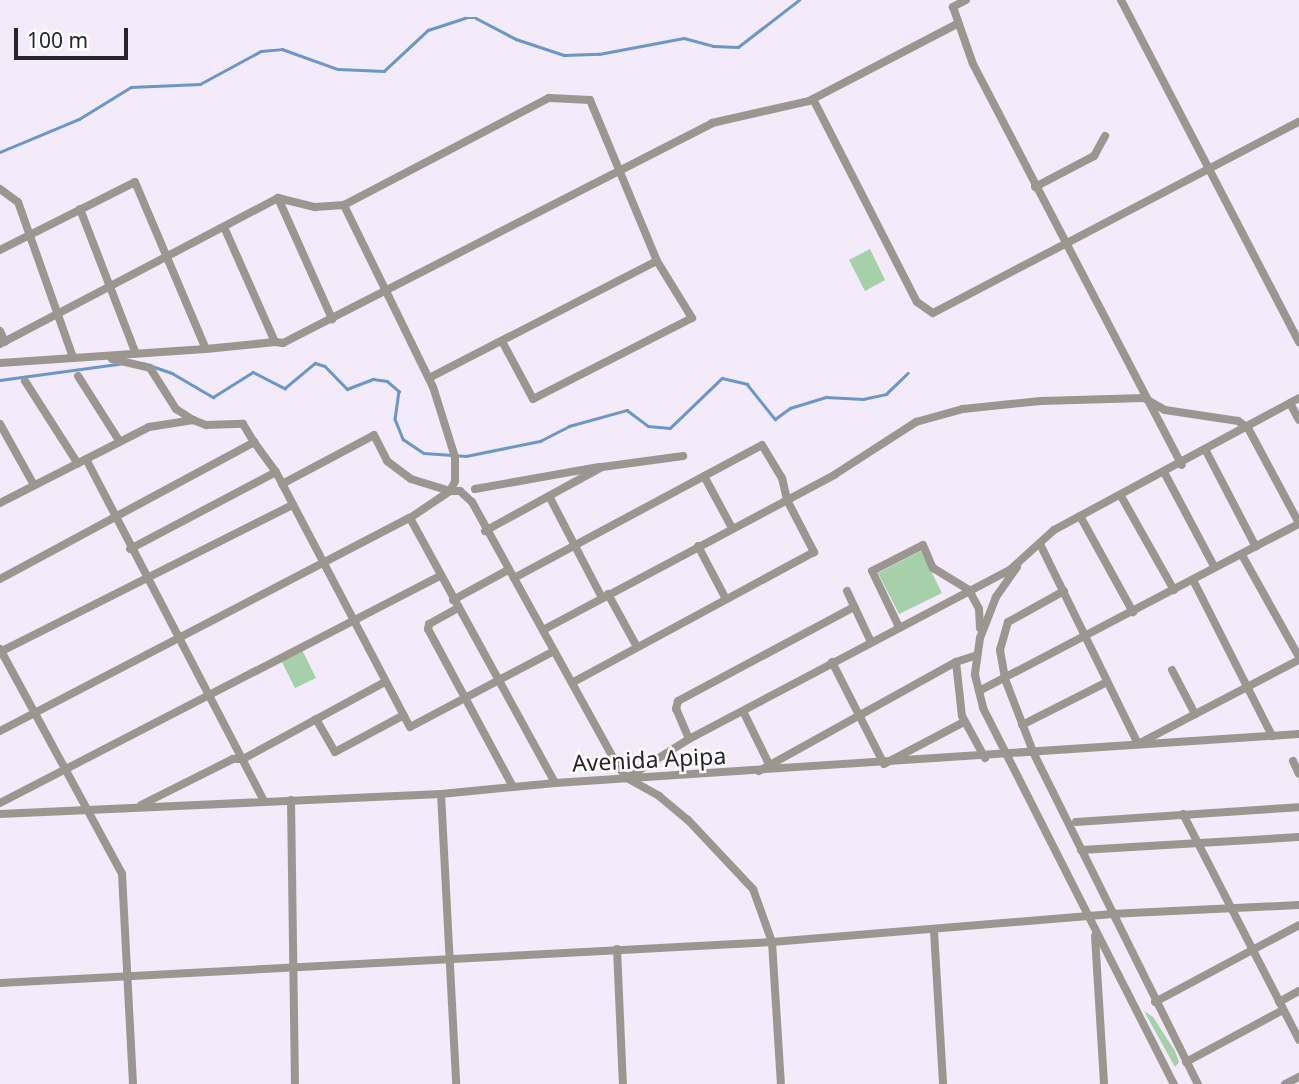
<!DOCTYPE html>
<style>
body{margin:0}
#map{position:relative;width:1299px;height:1084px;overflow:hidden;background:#f3eafa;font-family:"Noto Sans",sans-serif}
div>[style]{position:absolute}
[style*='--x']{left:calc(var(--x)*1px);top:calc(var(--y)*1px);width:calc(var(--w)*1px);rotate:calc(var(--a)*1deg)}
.green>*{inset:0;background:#a5d0a9}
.stream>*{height:2.5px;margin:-1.25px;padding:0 1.25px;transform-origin:1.25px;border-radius:1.25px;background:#6b96c6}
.minor>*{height:8px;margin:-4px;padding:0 4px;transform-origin:4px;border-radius:4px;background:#9b9790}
span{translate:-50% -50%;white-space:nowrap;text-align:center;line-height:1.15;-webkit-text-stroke:5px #fff;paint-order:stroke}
.street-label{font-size:23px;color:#28242a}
.scale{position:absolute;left:14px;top:28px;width:114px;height:32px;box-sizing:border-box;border:4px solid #28242a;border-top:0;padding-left:9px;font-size:21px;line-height:24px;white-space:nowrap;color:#28242a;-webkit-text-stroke:5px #fff;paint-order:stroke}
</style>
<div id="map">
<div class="green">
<i style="clip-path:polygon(870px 249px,885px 280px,865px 291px,849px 260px)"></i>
<i style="clip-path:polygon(921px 551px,942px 593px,899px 614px,878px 573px)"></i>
<i style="clip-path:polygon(302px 650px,316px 678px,295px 688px,281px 660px)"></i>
<i style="clip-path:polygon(1144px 1011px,1153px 1017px,1175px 1051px,1179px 1062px,1175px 1067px)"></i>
</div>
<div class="stream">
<i style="--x:0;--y:152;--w:86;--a:-22.7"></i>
<i style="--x:79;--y:119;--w:61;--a:-31.6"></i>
<i style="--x:131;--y:87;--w:69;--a:-2.5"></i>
<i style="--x:200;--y:84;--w:69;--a:-28.4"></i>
<i style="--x:261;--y:51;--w:21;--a:-5"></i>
<i style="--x:282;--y:49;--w:59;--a:19.7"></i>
<i style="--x:338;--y:69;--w:46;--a:2.5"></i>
<i style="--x:384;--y:71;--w:60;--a:-43"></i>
<i style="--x:428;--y:30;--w:39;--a:-18"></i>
<i style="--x:465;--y:18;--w:11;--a:0"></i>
<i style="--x:476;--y:18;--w:45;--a:27.7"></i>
<i style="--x:516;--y:39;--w:51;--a:18.4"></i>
<i style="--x:564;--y:55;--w:35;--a:-2"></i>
<i style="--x:599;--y:54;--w:86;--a:-10.7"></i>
<i style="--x:684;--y:38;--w:30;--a:15"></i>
<i style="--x:713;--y:46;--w:25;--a:2"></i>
<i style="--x:738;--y:47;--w:77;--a:-37.6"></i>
<i style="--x:143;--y:363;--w:31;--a:19"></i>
<i style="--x:172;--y:373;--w:48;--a:30.3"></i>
<i style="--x:213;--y:397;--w:47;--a:-32"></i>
<i style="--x:253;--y:372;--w:36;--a:27"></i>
<i style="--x:285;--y:388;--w:39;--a:-40"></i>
<i style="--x:315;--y:363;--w:10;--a:17"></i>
<i style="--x:325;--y:366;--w:32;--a:46"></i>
<i style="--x:347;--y:389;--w:28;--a:-21"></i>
<i style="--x:373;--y:379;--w:14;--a:8"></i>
<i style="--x:387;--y:381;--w:16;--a:40"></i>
<i style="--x:399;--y:391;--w:28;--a:98"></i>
<i style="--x:395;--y:419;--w:22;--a:68"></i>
<i style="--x:403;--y:439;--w:25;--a:34"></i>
<i style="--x:424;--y:453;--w:42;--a:4.1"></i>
<i style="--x:466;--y:456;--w:76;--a:-11.5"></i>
<i style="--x:540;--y:441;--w:33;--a:-27"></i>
<i style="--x:569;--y:426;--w:60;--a:-15.4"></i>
<i style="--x:627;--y:410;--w:26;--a:37"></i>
<i style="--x:648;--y:426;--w:22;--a:5"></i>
<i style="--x:670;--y:428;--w:72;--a:-43.9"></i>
<i style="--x:722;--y:378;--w:26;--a:13"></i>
<i style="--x:747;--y:384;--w:45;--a:51.3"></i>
<i style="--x:775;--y:419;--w:19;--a:-36"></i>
<i style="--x:790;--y:408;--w:38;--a:-17"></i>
<i style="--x:826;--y:397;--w:37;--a:3"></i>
<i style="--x:863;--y:399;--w:24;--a:-12"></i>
<i style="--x:886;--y:394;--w:30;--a:-44"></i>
<i style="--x:0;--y:380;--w:120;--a:-7.7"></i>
</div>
<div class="minor">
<i style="--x:966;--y:0;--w:15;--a:152"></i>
<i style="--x:953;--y:7;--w:60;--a:70.7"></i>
<i style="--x:973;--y:64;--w:452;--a:62.5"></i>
<i style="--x:1121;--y:0;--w:386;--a:62.5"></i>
<i style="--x:813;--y:99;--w:228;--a:62.9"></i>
<i style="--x:917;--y:302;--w:19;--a:35"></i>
<i style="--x:933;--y:313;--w:413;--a:-27.6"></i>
<i style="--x:1035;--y:187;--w:67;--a:-27.7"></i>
<i style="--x:1094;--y:156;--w:23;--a:-61"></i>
<i style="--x:0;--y:189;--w:22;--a:36"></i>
<i style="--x:18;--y:202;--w:164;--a:70.5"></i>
<i style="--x:278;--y:198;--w:133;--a:65.9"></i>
<i style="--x:80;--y:209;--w:155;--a:68.9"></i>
<i style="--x:224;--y:227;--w:126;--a:66.1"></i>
<i style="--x:275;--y:342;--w:8;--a:7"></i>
<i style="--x:283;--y:343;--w:482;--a:-27.1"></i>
<i style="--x:712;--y:123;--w:99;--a:-12.8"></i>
<i style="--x:809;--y:101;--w:167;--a:-27.5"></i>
<i style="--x:0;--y:250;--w:151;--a:-26.7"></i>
<i style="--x:135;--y:182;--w:181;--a:67"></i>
<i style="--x:206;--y:349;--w:69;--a:-5.8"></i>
<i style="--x:0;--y:331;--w:12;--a:66"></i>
<i style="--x:0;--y:344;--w:314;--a:-27.7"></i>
<i style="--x:278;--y:198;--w:38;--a:14"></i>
<i style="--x:315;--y:207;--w:29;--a:-4"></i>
<i style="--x:344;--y:205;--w:231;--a:-27.6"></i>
<i style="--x:549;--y:98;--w:41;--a:2.8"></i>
<i style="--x:590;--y:100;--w:174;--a:67.4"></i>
<i style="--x:657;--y:261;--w:67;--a:58.4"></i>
<i style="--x:692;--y:318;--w:178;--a:153"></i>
<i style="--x:533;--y:399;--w:64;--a:-118.2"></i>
<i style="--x:112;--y:359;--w:39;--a:13"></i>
<i style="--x:150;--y:368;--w:49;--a:57.6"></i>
<i style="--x:176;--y:409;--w:20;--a:33"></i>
<i style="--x:0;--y:363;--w:206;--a:-3.9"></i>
<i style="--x:78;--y:376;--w:78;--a:57.5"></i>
<i style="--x:429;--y:378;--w:256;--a:-27.2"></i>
<i style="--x:25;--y:381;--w:98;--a:57.4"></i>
<i style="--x:1290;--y:403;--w:19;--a:62"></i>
<i style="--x:0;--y:424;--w:70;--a:60.9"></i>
<i style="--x:1206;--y:451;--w:108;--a:62.5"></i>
<i style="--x:86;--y:459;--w:383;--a:62.5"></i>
<i style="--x:1165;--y:474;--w:106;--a:62"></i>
<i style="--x:704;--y:476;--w:59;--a:61.7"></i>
<i style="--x:282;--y:484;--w:104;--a:-28"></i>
<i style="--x:374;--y:435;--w:29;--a:63"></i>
<i style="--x:387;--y:461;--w:30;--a:37"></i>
<i style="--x:411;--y:479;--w:41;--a:17.1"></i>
<i style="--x:450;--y:491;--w:11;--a:-63"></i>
<i style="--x:455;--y:481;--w:24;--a:-90"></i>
<i style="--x:455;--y:457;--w:73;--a:-107.4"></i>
<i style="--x:433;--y:387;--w:203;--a:-116.1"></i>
<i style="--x:475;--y:489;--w:126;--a:-10.1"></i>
<i style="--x:549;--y:496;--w:115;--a:62.5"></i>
<i style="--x:1121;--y:496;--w:108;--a:60.6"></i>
<i style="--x:0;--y:503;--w:167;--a:-27"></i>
<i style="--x:149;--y:427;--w:45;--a:-9"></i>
<i style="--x:193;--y:420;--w:14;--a:21"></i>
<i style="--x:206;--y:425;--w:37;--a:-2"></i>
<i style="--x:243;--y:424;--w:21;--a:59"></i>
<i style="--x:1080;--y:516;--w:110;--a:61.1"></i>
<i style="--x:410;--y:518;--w:302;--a:61.3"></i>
<i style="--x:485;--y:531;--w:133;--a:-28.7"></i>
<i style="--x:602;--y:467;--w:82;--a:-7.7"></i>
<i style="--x:1040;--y:544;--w:223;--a:63.9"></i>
<i style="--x:1138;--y:744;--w:182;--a:-27.6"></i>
<i style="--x:698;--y:546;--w:60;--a:62.2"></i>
<i style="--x:130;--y:549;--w:165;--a:-27.8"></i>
<i style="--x:1242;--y:555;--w:117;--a:60.8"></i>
<i style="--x:1017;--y:567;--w:37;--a:125"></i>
<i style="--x:996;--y:597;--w:44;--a:111.3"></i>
<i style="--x:980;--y:638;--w:37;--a:98"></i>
<i style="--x:975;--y:675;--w:34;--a:76"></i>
<i style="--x:983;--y:708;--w:422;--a:63.1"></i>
<i style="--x:514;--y:578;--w:281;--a:-28.2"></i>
<i style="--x:762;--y:445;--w:39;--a:59"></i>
<i style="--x:782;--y:478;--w:23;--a:77"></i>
<i style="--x:787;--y:500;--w:59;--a:62.6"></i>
<i style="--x:814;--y:552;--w:275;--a:151.6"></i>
<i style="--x:0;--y:579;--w:289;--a:-28.3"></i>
<i style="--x:254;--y:442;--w:37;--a:54"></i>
<i style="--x:276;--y:472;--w:288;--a:62.3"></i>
<i style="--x:410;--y:727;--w:163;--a:-27.8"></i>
<i style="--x:1193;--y:580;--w:175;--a:63.1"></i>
<i style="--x:847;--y:591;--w:56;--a:64.8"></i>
<i style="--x:1064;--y:591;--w:64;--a:151"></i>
<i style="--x:1008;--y:622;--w:29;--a:106"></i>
<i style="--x:1000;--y:650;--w:29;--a:80"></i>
<i style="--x:1005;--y:679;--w:80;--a:68.9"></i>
<i style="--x:1034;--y:754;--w:369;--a:63.6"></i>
<i style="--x:608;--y:594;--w:60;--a:61.3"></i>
<i style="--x:453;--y:600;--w:63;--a:-28.6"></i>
<i style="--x:458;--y:608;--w:33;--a:151"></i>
<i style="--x:429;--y:624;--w:5;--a:101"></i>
<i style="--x:428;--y:629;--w:179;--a:61.7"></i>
<i style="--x:899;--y:627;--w:62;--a:-115.7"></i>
<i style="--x:872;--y:571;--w:57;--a:-27"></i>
<i style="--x:923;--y:545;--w:25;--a:67"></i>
<i style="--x:933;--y:568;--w:42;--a:31.4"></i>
<i style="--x:969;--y:590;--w:21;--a:62"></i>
<i style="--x:979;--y:609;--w:19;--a:87"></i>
<i style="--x:543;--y:630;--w:330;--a:-28"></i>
<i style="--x:834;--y:475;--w:98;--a:-32.9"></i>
<i style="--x:916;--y:422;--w:49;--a:-15.5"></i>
<i style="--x:963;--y:409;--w:78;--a:-5.9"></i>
<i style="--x:1041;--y:401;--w:103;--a:-1.7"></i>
<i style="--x:1144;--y:398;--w:24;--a:30"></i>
<i style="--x:1165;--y:410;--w:74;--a:8.6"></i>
<i style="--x:1238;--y:421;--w:12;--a:35"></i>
<i style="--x:1248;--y:428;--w:108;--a:61.8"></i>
<i style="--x:0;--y:649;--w:256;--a:61.5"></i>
<i style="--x:122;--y:874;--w:210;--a:87"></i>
<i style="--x:0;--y:652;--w:327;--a:-26.7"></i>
<i style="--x:832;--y:662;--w:114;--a:63"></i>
<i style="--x:884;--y:764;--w:90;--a:-27.7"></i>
<i style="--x:956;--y:662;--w:54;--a:83.7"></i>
<i style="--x:962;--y:716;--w:48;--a:61.3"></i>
<i style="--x:1172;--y:670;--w:50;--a:62.4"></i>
<i style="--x:979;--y:691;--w:361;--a:-27.6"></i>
<i style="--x:743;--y:711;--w:59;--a:63.9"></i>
<i style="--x:316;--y:719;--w:38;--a:60"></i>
<i style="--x:335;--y:752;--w:78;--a:-28.2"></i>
<i style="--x:1022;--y:725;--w:95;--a:-26.8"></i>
<i style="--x:0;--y:731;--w:462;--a:-27.5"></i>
<i style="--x:410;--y:518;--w:48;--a:-34"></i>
<i style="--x:450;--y:491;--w:10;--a:0"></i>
<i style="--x:460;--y:491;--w:16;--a:43"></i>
<i style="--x:472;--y:502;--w:302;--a:61.1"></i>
<i style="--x:618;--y:766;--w:15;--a:53"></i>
<i style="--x:627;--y:778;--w:37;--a:29"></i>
<i style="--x:659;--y:796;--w:38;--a:40"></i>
<i style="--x:688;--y:820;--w:95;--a:46.7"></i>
<i style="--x:753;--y:889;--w:56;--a:70.3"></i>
<i style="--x:772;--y:942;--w:142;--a:86.4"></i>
<i style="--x:689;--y:739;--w:33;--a:-113"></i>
<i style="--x:676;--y:709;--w:8;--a:-76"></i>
<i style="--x:678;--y:701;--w:200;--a:-28.1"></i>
<i style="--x:1293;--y:761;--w:14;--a:65"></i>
<i style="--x:759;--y:771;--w:225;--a:-29"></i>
<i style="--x:956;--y:662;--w:20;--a:-18"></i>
<i style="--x:627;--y:778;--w:73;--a:-32.2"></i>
<i style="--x:689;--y:739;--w:364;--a:-27.8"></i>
<i style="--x:1011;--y:569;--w:58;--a:-42.2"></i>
<i style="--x:1054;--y:530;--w:278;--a:-28.3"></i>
<i style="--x:441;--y:794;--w:290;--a:87"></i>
<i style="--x:291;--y:800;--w:284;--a:89.2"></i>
<i style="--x:0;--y:803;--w:495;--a:-27.3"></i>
<i style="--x:141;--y:805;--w:103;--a:-26.6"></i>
<i style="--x:233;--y:759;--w:10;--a:0"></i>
<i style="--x:243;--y:759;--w:162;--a:-28.5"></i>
<i style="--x:0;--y:814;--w:441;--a:-2.6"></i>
<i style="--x:441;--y:794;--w:115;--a:-5.5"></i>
<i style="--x:555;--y:783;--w:746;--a:-3.77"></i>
<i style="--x:1183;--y:814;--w:254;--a:62.8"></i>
<i style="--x:1076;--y:822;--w:224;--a:-3.8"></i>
<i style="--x:1081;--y:850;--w:218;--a:-3.4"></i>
<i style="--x:934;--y:931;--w:153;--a:86.6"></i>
<i style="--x:1095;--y:936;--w:148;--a:86.5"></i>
<i style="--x:617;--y:949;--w:135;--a:87.5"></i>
<i style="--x:0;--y:983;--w:773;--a:-3.04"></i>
<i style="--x:772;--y:942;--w:339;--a:-4.7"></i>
<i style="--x:1110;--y:914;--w:189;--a:-2.7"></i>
<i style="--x:1155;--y:1002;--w:163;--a:-28.1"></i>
<i style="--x:1279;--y:1002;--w:23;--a:-29"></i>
<i style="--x:1186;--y:1062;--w:110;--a:-28.2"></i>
<i style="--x:1285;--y:1084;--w:16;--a:-27"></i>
</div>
<div class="street-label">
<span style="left:649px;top:759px;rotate:-3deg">Avenida Apipa</span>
</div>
<div class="scale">100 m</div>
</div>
